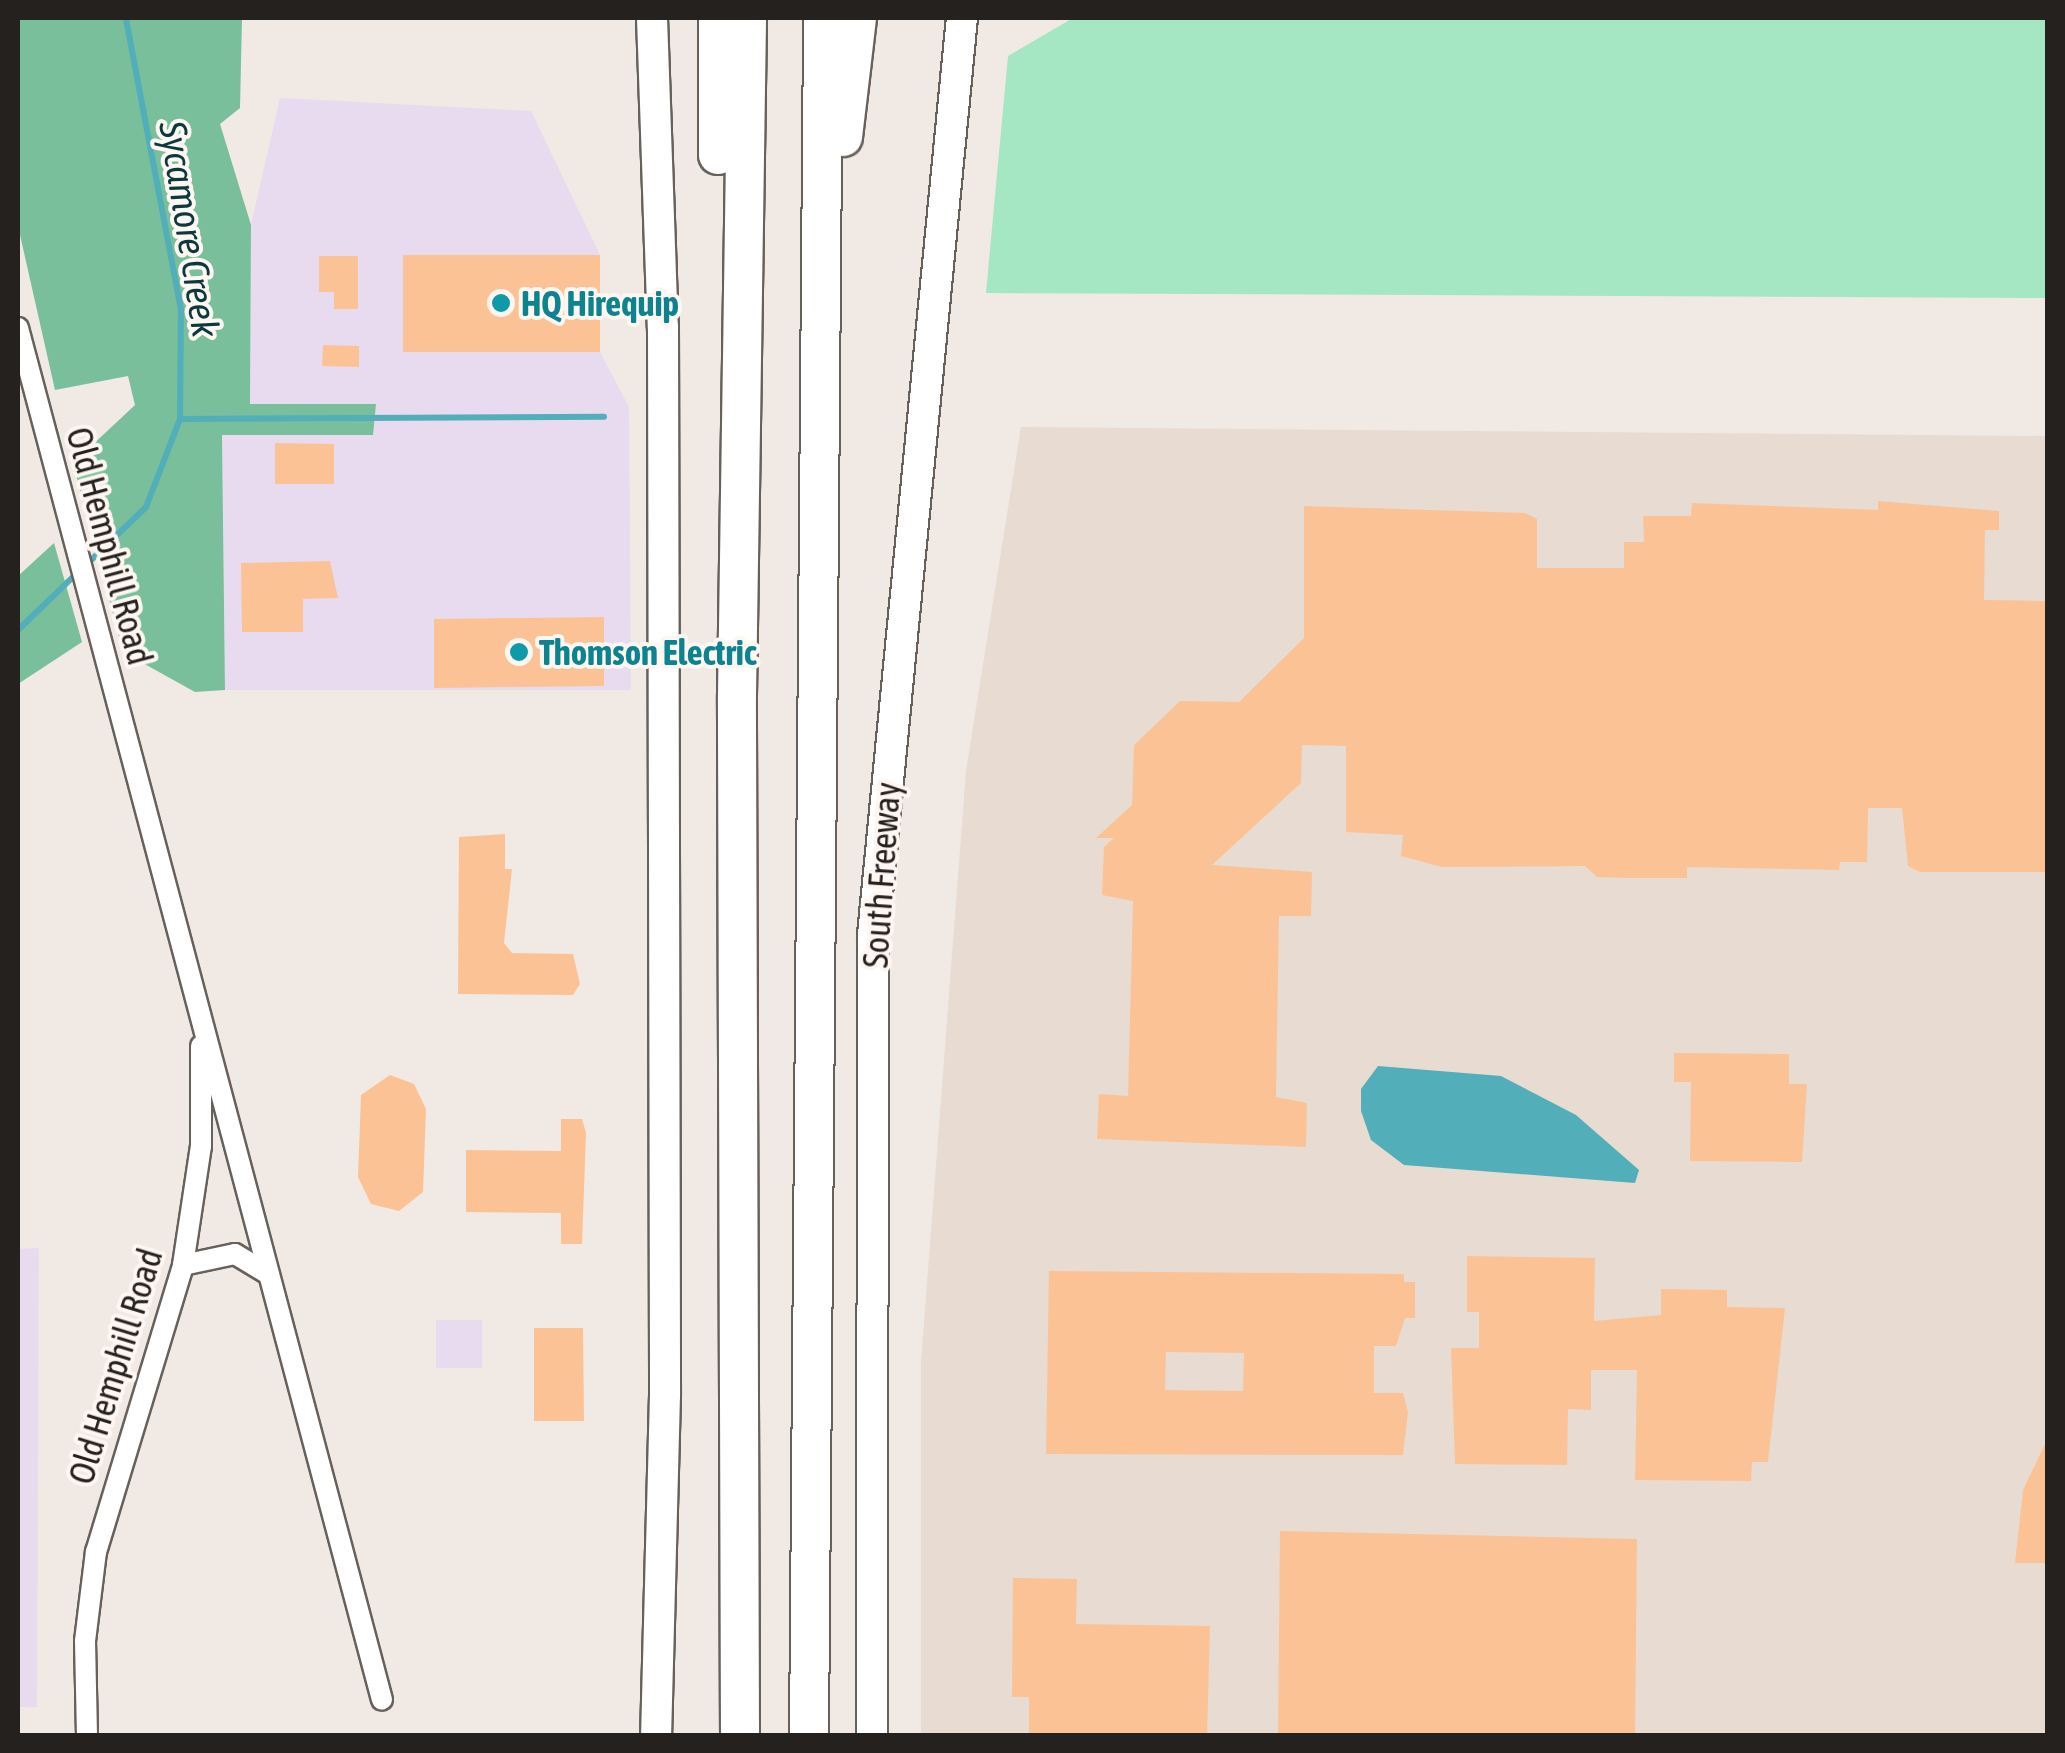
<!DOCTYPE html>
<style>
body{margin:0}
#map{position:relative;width:2065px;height:1753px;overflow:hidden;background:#f0e9e4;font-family:"Asap Condensed",sans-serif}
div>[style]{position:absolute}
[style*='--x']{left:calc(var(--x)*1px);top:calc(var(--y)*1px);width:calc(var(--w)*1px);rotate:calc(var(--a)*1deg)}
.built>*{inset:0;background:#e8dbd1}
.industrial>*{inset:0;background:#e8dbef}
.green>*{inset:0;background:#a5e6c3}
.forest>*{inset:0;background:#79bf9b}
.water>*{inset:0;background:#52aeb9}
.stream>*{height:6px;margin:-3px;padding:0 3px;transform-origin:3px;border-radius:3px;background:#52aeb9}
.building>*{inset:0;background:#fbc395}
.roads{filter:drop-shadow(2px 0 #67615c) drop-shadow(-2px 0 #67615c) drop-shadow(0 2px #67615c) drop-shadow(0 -2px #67615c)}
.minor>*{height:20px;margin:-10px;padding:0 10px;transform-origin:10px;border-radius:10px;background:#fff}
.secondary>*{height:30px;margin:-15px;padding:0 15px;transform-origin:15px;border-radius:15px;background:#fff}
.motorway>*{height:38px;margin:-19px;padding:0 19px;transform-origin:19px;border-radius:19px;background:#fff}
.dots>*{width:28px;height:28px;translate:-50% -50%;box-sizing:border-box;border:5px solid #fdf6f1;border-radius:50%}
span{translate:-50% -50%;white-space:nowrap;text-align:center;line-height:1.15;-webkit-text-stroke:8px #fdf6f1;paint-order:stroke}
.culture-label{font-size:35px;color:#0d838f;font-weight:700}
.left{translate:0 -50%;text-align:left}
.street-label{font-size:35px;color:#24211f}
.water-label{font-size:38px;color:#0c393e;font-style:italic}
.frame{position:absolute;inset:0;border:20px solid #24211f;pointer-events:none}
</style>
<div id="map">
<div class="built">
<i style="clip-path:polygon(1021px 427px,2047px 436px,2047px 1735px,921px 1736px,921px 1363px,966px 771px)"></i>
</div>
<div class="industrial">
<i style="clip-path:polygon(280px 98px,531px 111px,600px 255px,600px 352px,629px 407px,631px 690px,225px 690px,222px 434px,372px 435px,375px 404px,250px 404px,251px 225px)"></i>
<i style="clip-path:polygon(39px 1248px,37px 1707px,18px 1707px,18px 1249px)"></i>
<i style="clip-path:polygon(436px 1320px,482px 1320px,482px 1368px,436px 1368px)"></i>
</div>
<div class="green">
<i style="clip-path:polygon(1073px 18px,2047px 18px,2047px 298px,986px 293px,1008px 56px)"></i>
</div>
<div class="forest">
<i style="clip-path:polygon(18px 18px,242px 18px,240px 108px,220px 124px,251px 225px,250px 404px,376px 404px,373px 435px,222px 435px,225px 690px,195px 692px,123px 652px,73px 463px,135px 405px,128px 376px,55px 390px,18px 226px)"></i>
<i style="clip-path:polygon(54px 543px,82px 642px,18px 684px,18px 576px)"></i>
</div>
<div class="water">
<i style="clip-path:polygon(1378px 1066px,1501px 1076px,1576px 1115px,1639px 1170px,1635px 1183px,1404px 1165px,1371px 1140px,1361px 1111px,1361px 1089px)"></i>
</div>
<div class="stream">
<i style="--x:181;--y:419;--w:423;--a:-0.3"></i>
<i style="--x:87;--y:564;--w:82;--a:-44"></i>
<i style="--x:146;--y:507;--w:94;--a:-68.9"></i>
<i style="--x:180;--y:419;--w:109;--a:-89.5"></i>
<i style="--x:181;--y:310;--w:297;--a:-100.7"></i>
<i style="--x:18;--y:630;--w:83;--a:-44"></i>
</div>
<div class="building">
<i style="clip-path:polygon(403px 255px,600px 255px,600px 352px,403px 352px)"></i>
<i style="clip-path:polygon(319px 256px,358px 256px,358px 309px,334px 309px,334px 292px,319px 292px)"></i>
<i style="clip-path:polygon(323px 345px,359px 346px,359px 367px,322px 366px)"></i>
<i style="clip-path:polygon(275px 443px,334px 444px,334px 484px,275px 484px)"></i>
<i style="clip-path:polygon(1878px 501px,1999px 511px,1999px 530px,1985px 530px,1984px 600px,2048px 601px,2048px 872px,1920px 872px,1908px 866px,1902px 808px,1868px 808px,1867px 862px,1840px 862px,1839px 870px,1687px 867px,1687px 878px,1627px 878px,1597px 877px,1585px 866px,1442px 867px,1401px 856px,1403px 835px,1346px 832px,1346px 746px,1302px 745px,1301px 783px,1212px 865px,1312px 872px,1311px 916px,1279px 916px,1276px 1097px,1307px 1103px,1306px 1147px,1097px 1139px,1099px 1094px,1128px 1096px,1133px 901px,1102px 895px,1104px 847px,1114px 838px,1096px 838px,1132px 805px,1134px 745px,1180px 701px,1239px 702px,1304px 638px,1304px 506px,1525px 513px,1537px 519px,1537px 568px,1624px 568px,1624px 542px,1644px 542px,1643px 516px,1691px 516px,1692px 503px,1878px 510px)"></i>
<i style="clip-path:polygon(330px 561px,338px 598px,303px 599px,303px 632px,242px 632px,241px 563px)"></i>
<i style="clip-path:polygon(604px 617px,604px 686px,434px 688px,434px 619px)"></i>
<i style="clip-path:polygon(505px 834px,505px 869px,512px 869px,504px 943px,512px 953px,573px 954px,580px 984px,573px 995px,458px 994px,459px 837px)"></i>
<i style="clip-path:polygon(1674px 1053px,1789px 1054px,1789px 1084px,1807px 1084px,1802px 1162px,1690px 1161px,1691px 1082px,1674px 1082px)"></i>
<i style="clip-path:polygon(390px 1075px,414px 1084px,426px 1109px,423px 1192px,399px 1211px,371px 1204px,358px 1177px,361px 1095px)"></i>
<i style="clip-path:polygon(561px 1119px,582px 1119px,586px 1133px,582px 1244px,561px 1244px,561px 1213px,466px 1212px,466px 1150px,561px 1151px)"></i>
<i style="clip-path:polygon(1467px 1256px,1595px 1258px,1594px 1321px,1661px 1315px,1661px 1289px,1727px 1290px,1727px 1307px,1785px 1308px,1768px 1462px,1752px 1462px,1751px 1481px,1635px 1480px,1637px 1370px,1591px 1370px,1591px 1410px,1568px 1409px,1567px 1465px,1455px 1464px,1451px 1348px,1479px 1348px,1479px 1312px,1467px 1312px)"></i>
<i style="clip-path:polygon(evenodd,1049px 1271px,1404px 1274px,1404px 1282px,1415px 1282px,1415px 1318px,1405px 1318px,1396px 1346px,1374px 1346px,1374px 1393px,1403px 1393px,1408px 1412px,1403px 1455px,1046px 1454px,1049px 1271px,1166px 1352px,1244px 1353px,1243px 1391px,1165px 1390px,1166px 1352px)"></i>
<i style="clip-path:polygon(534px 1328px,583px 1328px,584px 1421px,534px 1421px)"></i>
<i style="clip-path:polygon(2048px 1438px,2048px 1563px,2015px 1563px,2023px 1490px)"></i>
<i style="clip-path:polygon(1280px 1531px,1637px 1539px,1635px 1736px,1278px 1736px)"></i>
<i style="clip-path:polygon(1013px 1578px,1077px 1579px,1076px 1624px,1210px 1626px,1207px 1736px,1029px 1736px,1029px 1697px,1012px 1697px)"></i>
</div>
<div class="roads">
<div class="minor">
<i style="--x:18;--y:328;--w:1419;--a:75.14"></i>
<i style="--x:183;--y:1265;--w:53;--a:-11.9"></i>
<i style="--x:235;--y:1254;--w:39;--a:31"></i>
<i style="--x:87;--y:1736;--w:95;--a:-91.2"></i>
<i style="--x:85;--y:1641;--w:90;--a:-83"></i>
<i style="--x:96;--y:1552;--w:300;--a:-73.1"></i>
<i style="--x:183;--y:1265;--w:120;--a:-81.4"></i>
<i style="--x:201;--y:1146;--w:100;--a:-90"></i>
</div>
<div class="secondary">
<i style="--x:652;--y:18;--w:309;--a:88"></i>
<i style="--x:663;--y:327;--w:1068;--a:89.89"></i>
<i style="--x:665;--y:1395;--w:341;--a:91.5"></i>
<i style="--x:872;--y:1736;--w:801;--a:-89.93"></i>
<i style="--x:873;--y:935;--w:921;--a:-84.46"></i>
</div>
<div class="motorway">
<i style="--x:843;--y:137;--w:120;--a:-83.3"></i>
<i style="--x:718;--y:155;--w:137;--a:-90"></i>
<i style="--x:740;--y:1736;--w:1041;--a:-90.17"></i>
<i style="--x:737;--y:695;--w:677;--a:-89.15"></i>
<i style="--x:809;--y:1736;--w:1718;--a:-89.53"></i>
</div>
</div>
<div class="dots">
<i style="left:501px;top:303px;background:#0f9aa8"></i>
<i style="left:519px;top:652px;background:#0f9aa8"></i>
</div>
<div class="culture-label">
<span class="left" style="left:521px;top:303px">HQ Hirequip</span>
<span class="left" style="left:539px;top:652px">Thomson Electric</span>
</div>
<div class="street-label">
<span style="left:110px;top:546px;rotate:75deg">Old Hemphill Road</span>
<span style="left:881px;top:875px;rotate:-86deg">South Freeway</span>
<span style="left:115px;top:1366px;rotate:-73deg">Old Hemphill Road</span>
</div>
<div class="water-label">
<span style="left:189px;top:229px;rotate:81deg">Sycamore Creek</span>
</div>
<div class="frame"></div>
</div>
